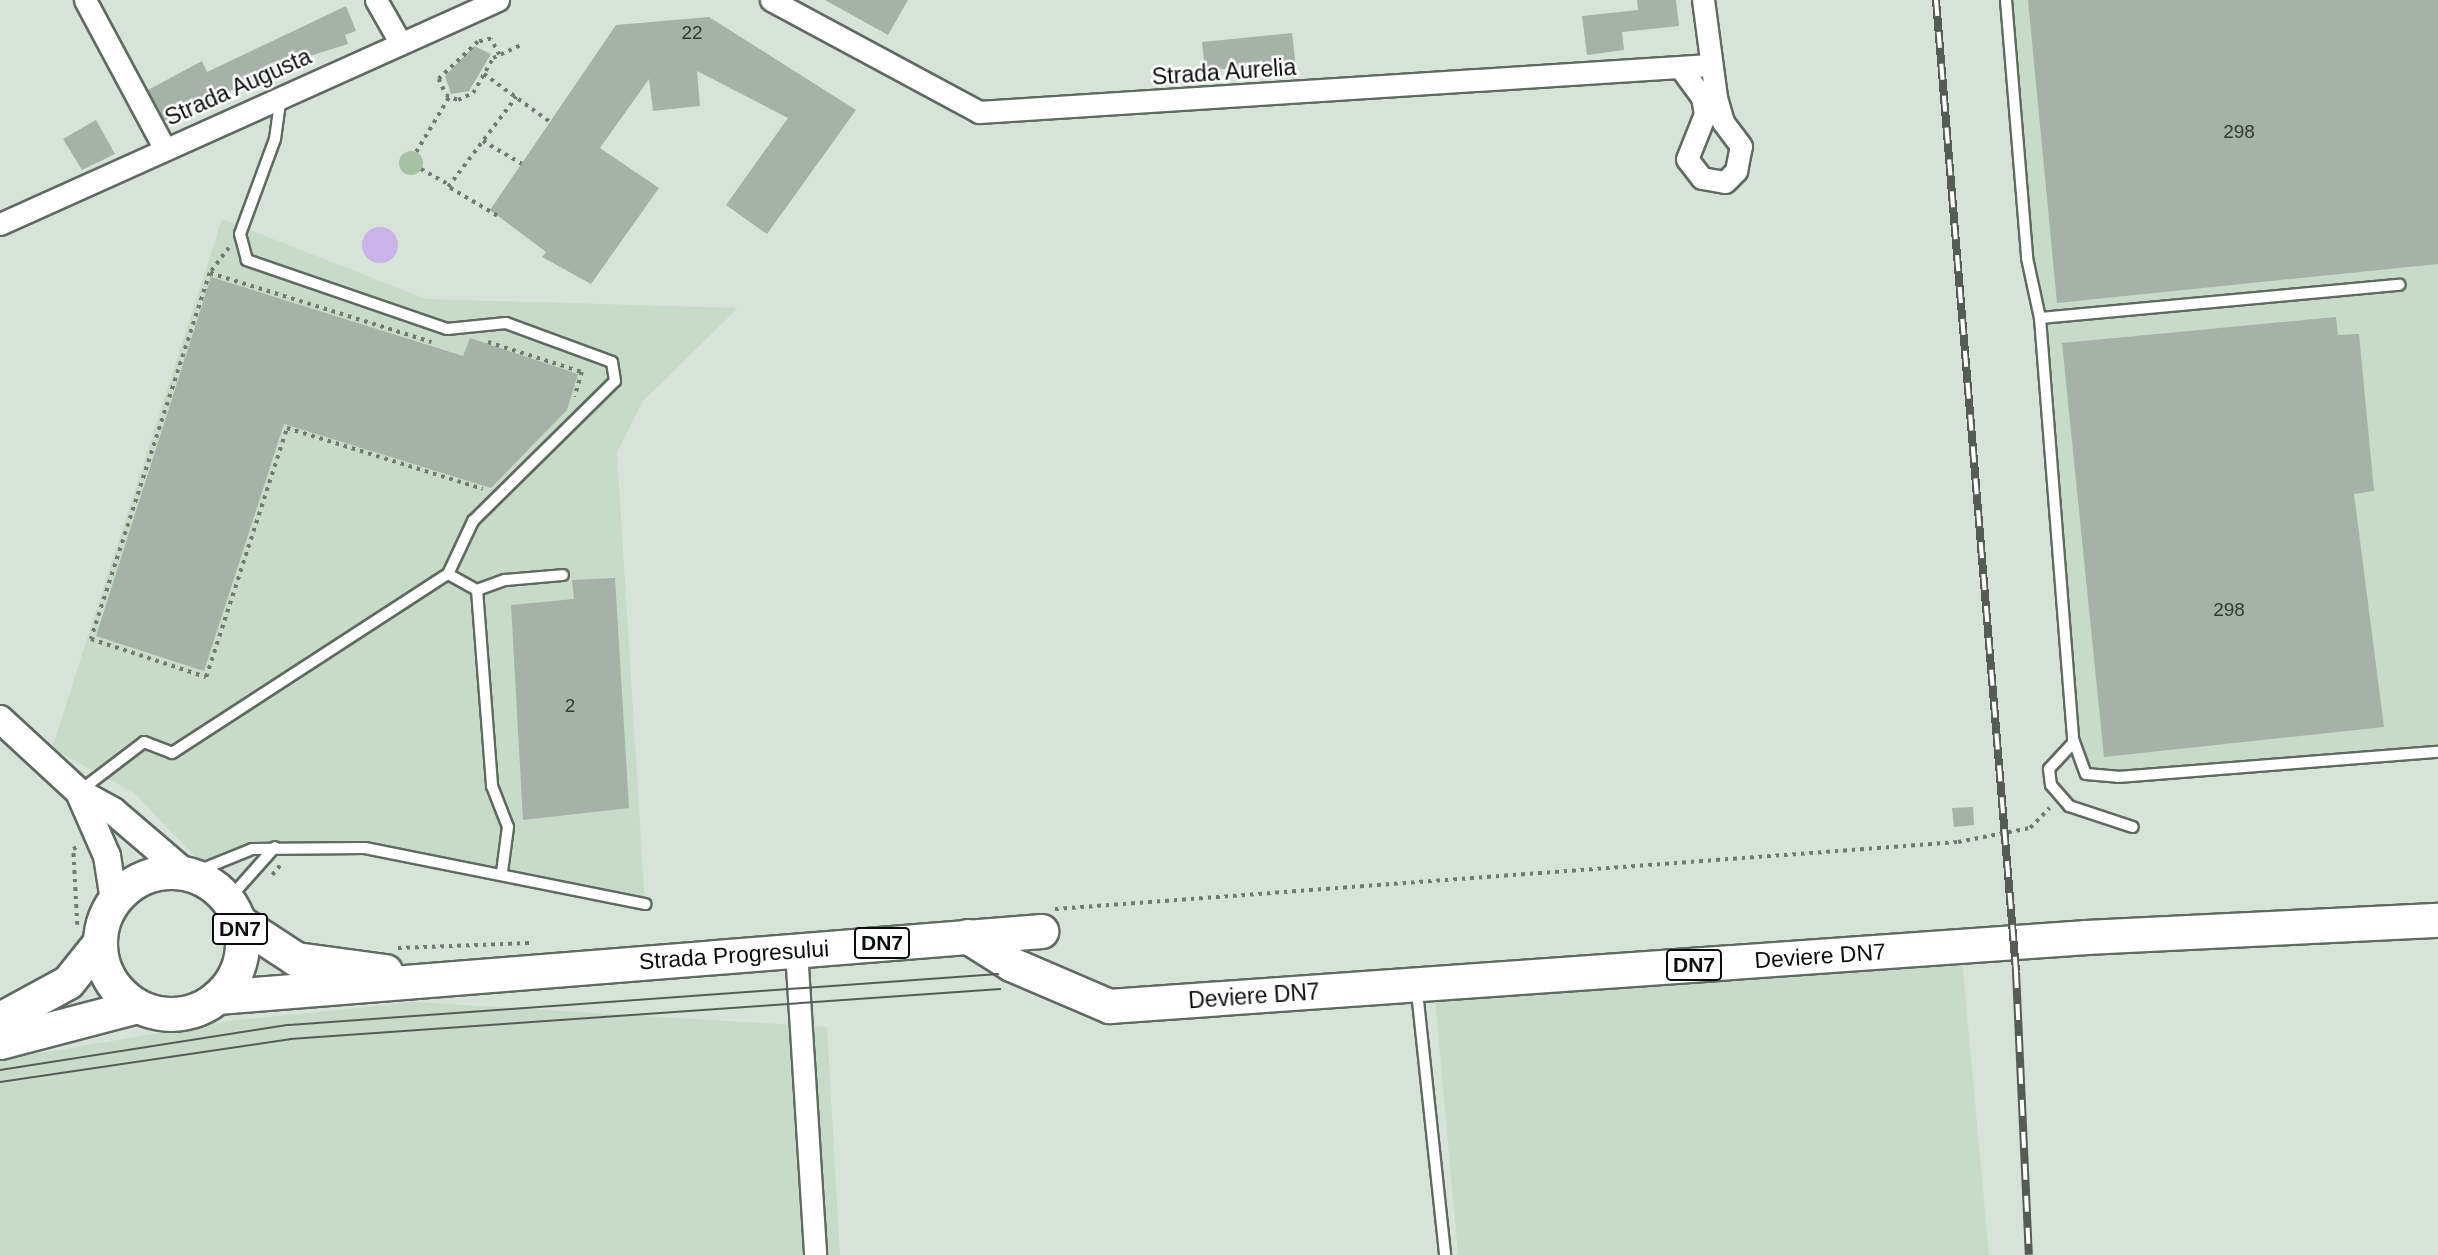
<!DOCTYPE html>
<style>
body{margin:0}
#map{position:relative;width:2438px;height:1255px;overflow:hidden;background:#d7e3d8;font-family:Arial,sans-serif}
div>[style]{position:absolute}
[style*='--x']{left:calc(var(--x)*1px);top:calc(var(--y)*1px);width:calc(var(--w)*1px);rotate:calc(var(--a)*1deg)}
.built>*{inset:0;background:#c8dbc9}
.green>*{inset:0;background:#a5c2a7}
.round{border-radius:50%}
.water>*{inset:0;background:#c9b3e7}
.building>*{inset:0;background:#a6b2a7}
.path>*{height:3.5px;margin-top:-1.75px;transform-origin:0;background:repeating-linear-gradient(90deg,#717971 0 3.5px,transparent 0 8.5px)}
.roads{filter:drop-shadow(2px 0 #5f6a60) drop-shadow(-2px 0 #5f6a60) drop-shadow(0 2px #5f6a60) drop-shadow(0 -2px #5f6a60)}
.service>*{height:10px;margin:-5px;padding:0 5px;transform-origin:5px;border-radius:5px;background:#fff}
.minor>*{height:21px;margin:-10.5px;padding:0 10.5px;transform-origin:10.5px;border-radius:10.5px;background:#fff}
.tertiary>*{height:26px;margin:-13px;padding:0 13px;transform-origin:13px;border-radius:13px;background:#fff}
.primary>*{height:33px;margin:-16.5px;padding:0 16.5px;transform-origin:16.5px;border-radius:16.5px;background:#fff}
.primary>.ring{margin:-16.5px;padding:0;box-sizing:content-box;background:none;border:33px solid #fff;border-radius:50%}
.tram>*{height:2px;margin:-1px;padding:0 1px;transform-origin:1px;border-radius:1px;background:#555c56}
.rail>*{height:8px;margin-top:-4px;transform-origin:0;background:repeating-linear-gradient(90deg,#fff 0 16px,#555c56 0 32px);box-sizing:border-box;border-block:2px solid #555c56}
span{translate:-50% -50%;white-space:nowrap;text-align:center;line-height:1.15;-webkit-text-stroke:5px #fff;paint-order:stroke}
.number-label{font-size:19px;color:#323832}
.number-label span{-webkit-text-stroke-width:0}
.shield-label span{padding:2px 5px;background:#fff;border:2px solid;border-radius:5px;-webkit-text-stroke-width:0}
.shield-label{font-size:21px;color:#0b0f0b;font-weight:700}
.street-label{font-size:23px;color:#0b0f0b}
</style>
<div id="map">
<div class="built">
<i style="clip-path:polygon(2008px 0,2438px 0,2438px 752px,2086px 774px,2073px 739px)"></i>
<i style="clip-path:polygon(222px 219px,426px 299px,738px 308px,643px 401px,617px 453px,645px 904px,411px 855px,286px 846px,205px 867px,134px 793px,52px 748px)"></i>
<i style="clip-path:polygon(1960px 938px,1989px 1255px,1458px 1255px,1434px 988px)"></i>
<i style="clip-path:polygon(414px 1002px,827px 1027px,840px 1255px,0 1255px,0 1060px,229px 1021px)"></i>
</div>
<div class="green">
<i class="round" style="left:399px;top:151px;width:24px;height:24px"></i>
</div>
<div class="water">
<i class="round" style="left:362px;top:227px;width:36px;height:36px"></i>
</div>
<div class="building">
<i style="clip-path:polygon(825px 0,908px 0,888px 35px)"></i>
<i style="clip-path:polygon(1637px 0,1676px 0,1679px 26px,1622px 32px,1624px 50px,1587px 55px,1582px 16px,1638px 10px)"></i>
<i style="clip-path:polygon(2028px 0,2438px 0,2438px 264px,2057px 303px)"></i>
<i style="clip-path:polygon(346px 6px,356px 31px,345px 35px,348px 44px,275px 67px,279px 75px,248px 90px,244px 83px,167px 126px,148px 90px,202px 61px,207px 72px)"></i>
<i style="clip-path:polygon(709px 17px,856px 110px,767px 234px,726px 205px,788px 118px,697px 71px,700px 106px,653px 111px,649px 79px,600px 148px,659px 188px,591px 284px,542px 257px,546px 252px,490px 210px,616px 25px)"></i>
<i style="clip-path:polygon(1292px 33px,1296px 68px,1205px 69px,1202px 42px)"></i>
<i style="clip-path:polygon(474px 46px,491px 54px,469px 91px,451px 94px,445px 76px)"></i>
<i style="clip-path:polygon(96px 120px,115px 154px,82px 170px,63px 139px)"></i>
<i style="clip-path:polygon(211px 277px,463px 356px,470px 338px,578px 374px,567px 410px,491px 488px,284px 424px,204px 671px,96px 636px)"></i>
<i style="clip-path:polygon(2336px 317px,2338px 335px,2359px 334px,2374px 491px,2354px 494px,2384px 727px,2104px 757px,2062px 343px)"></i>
<i style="clip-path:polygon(615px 578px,629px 808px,523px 820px,511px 605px,574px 599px,572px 580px)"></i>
<i style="clip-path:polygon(1973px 807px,1974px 825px,1954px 827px,1952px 808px)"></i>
</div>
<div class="path">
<i style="--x:499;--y:55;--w:18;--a:-117"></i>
<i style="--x:491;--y:39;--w:13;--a:167"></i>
<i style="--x:478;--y:42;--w:54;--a:136.5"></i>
<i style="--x:439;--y:79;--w:17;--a:66"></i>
<i style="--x:446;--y:95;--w:13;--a:23"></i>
<i style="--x:458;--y:100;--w:17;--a:-25"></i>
<i style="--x:473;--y:93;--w:40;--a:-60.3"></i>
<i style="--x:493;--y:58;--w:33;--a:-25"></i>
<i style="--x:484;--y:74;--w:82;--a:36"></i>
<i style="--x:483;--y:141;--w:45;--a:30.5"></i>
<i style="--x:416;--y:152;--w:64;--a:-59"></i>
<i style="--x:421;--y:169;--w:33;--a:29"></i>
<i style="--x:497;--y:216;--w:57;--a:-149.4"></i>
<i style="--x:448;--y:187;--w:113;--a:-52.9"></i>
<i style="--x:229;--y:248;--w:31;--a:127"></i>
<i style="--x:210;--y:273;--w:385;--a:108"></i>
<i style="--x:91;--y:639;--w:121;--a:18.3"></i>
<i style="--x:206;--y:677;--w:262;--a:-72"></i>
<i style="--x:287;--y:428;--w:205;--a:17.3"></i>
<i style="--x:210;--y:273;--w:232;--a:17.3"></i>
<i style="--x:488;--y:342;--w:99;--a:17.7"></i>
<i style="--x:582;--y:372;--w:26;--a:106"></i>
<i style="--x:272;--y:875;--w:16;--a:-50"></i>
<i style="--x:1055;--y:909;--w:905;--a:-4.24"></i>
<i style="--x:1958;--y:842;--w:73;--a:-11"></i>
<i style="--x:2030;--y:828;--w:28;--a:-46"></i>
<i style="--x:77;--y:925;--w:76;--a:-93"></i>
<i style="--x:73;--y:849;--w:7;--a:-27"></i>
<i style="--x:398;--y:948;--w:132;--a:-2.2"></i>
</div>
<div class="roads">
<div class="service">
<i style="--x:2006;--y:0;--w:259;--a:85.3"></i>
<i style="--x:2027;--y:258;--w:61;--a:77.8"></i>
<i style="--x:2040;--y:318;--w:422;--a:85.5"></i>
<i style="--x:2073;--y:739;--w:37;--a:70"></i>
<i style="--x:2086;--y:774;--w:32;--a:5"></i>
<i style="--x:2118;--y:777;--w:321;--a:-4.5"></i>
<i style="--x:2040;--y:318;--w:361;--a:-5.3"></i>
<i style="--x:448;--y:574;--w:33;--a:29"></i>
<i style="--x:477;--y:590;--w:197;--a:85.6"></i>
<i style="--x:492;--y:786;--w:44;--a:68.7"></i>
<i style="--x:508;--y:827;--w:45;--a:97.6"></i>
<i style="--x:477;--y:590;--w:30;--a:-20"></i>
<i style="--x:505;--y:580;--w:58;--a:-4.9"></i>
<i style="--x:2074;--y:742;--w:37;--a:133"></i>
<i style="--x:2049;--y:769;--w:16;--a:83"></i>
<i style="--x:2051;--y:785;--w:28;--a:49"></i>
<i style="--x:2069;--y:806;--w:67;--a:18.2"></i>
<i style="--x:81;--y:790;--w:79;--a:-37.3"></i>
<i style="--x:144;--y:742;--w:30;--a:21"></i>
<i style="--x:172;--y:753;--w:329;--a:-33"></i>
<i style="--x:448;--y:574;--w:59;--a:-64.7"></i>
<i style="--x:473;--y:521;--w:199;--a:-44.6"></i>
<i style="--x:615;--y:381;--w:19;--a:-99"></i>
<i style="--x:612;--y:362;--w:113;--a:-159.8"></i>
<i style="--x:506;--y:323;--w:59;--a:174.2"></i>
<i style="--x:447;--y:329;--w:212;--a:-161"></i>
<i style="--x:247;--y:260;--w:27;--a:-105"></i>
<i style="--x:240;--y:234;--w:101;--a:-69.8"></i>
<i style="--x:275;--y:139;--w:43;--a:-82.1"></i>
<i style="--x:188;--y:875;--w:69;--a:-22.1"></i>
<i style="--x:252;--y:849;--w:113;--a:-0.5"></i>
<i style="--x:365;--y:848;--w:286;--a:11.3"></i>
<i style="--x:234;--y:910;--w:18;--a:-87"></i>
<i style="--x:235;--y:892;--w:60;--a:-48.4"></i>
<i style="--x:1418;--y:1001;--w:255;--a:83.9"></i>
</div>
<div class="minor">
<i style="--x:85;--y:0;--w:169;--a:61.8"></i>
<i style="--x:376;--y:0;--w:48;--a:60.3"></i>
<i style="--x:771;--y:0;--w:236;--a:28.3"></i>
<i style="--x:979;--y:112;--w:732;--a:-3.68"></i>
<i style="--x:1680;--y:67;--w:37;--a:54"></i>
<i style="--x:1702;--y:97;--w:17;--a:80"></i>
<i style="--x:1705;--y:114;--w:48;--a:111.8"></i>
<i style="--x:1687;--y:159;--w:24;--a:52"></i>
<i style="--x:1702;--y:178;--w:23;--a:10"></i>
<i style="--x:1725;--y:182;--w:16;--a:-45"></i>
<i style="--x:1736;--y:171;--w:25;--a:-79"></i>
<i style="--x:1741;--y:146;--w:30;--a:-127"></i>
<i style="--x:1723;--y:122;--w:26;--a:-106"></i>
<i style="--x:1716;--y:97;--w:98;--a:-97.6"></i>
<i style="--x:0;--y:224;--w:546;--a:-24.22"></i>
<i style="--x:796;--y:950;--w:306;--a:86.4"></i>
</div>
<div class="tertiary">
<i style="--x:0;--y:719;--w:108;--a:42.7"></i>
<i style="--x:79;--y:792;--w:39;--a:29"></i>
<i style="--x:113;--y:811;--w:99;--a:40.5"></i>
<i style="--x:79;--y:792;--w:70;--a:66.4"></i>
<i style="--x:107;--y:856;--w:45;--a:81"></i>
</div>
<div class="primary">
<i class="ring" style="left:100px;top:872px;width:109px;height:109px"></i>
<i style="--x:238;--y:921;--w:69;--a:33.2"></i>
<i style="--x:296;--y:959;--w:90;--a:7.7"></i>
<i style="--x:967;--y:936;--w:52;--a:32.5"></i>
<i style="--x:1011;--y:964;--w:107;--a:23.2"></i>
<i style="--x:1109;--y:1006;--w:980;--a:-4.04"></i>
<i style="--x:2087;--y:937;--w:351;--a:-2.8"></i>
<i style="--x:217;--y:997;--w:827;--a:-4.58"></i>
<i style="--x:0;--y:1019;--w:77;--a:-28.6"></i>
<i style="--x:68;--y:982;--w:51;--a:-51.3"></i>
<i style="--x:0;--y:1042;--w:142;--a:-14.7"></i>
</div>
</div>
<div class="tram">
<i style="--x:0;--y:1070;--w:292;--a:-8.9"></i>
<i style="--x:289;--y:1025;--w:711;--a:-4.11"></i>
<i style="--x:0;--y:1082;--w:293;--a:-8.4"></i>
<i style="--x:290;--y:1039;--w:712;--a:-4.03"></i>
</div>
<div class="rail">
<i style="--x:1936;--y:0;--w:975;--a:85.29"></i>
<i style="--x:2016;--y:972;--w:283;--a:87.4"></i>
</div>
<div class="number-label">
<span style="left:692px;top:33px">22</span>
<span style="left:2239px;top:132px">298</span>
<span style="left:2229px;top:610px">298</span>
<span style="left:570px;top:706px">2</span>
</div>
<div class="shield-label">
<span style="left:240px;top:929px">DN7</span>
<span style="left:882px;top:943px">DN7</span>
<span style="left:1694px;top:965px">DN7</span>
</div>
<div class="street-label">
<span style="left:1224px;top:72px;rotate:-4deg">Strada Aurelia</span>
<span style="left:238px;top:87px;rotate:-24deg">Strada Augusta</span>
<span style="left:734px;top:955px;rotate:-4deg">Strada Progresului</span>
<span style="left:1820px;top:956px;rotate:-4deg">Deviere DN7</span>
<span style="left:1254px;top:996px;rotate:-4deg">Deviere DN7</span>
</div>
</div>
